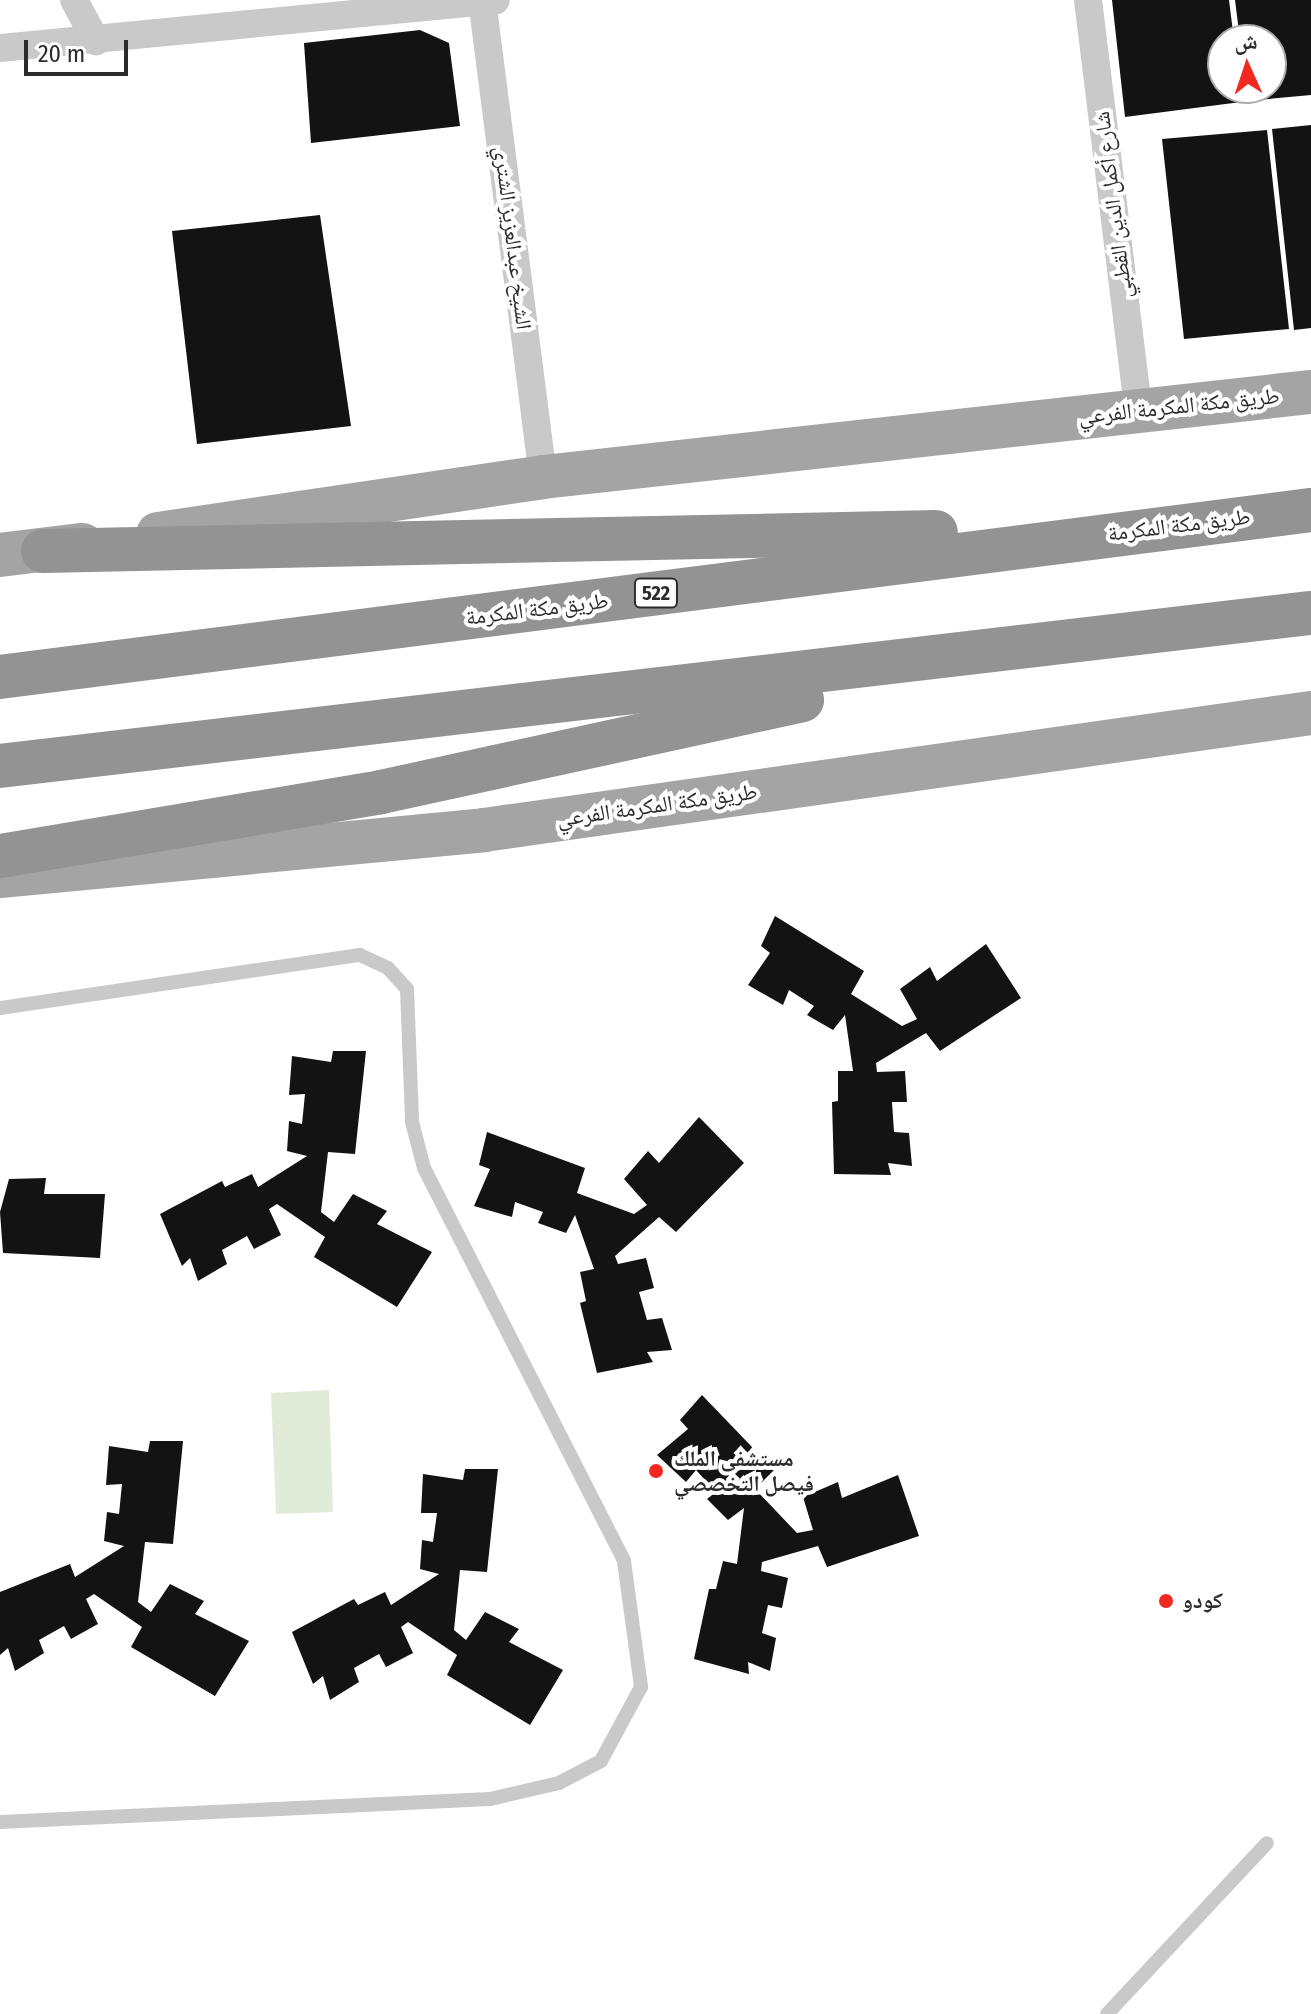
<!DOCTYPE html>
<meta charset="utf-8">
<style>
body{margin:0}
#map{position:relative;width:1311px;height:2014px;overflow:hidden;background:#fff;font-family:"Fira Sans Condensed","Noto Naskh Arabic",sans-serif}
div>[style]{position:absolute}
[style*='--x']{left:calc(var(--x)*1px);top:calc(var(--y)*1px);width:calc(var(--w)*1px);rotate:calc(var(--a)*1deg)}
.green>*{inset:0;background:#e0ebd8}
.building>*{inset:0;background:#131313}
.lane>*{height:14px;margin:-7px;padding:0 7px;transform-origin:7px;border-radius:7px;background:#c9c9c9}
.street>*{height:28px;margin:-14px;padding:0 14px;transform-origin:14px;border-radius:14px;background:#c9c9c9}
.primary>*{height:44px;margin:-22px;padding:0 22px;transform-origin:22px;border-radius:22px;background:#a4a4a4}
.highway>*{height:44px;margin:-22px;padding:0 22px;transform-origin:22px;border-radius:22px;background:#939393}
.dots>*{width:22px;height:22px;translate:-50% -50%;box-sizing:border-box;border:4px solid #fff;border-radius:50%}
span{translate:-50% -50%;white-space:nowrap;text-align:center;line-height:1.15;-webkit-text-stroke:8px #fff;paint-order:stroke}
.shield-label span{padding:2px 6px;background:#fff;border:2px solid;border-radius:6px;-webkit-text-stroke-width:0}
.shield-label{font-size:20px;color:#2c2c2c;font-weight:700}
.street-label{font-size:22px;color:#2c2c2c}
.poi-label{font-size:22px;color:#2c2c2c;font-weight:700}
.left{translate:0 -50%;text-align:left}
.north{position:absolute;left:1207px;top:24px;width:80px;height:80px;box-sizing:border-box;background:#fff;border:2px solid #ababab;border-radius:50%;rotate:357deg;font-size:22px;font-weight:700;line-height:32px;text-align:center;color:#2c2c2c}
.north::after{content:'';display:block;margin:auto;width:28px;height:36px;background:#f22920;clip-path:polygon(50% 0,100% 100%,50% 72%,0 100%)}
.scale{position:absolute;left:24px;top:40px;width:104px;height:36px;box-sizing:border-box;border:4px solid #2c2c2c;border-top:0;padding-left:10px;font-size:24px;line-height:28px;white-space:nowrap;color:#2c2c2c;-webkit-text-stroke:6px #fff;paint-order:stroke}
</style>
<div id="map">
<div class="green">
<i style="clip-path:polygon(329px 1390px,333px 1512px,276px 1514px,271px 1393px)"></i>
</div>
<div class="building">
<i style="clip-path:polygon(1112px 0,1229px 0,1234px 40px,1223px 40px,1223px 88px,1240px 88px,1241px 102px,1125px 117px)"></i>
<i style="clip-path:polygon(1235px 0,1311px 0,1311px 95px,1247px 101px,1245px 88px,1271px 88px,1271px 40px,1240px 40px)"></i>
<i style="clip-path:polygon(420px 30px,449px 43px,460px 126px,311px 143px,304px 43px)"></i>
<i style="clip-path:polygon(1311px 125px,1311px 328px,1294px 330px,1272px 129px)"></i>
<i style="clip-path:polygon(1267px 130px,1289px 329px,1184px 339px,1162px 139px)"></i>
<i style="clip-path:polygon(320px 215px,351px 426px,197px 444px,172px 231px)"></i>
<i style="clip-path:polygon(775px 916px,864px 971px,851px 994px,902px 1026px,917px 1019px,900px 989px,930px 967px,937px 981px,986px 944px,1021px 998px,940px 1051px,926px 1033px,876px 1063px,877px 1072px,905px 1071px,907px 1102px,892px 1102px,894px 1132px,909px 1133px,912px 1166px,888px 1163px,891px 1175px,834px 1174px,832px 1102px,838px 1101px,838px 1071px,853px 1071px,845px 1015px,833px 1030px,807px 1015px,814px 1006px,789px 990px,783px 1005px,748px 985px,770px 953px,761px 946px)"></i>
<i style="clip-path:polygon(333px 1051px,366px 1051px,355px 1154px,328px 1152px,321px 1212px,334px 1222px,353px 1194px,387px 1211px,377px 1224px,432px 1252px,397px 1307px,314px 1257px,325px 1237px,277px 1204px,269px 1209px,281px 1235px,254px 1249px,247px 1236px,222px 1250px,227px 1264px,198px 1281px,190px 1258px,182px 1266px,160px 1214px,222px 1181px,225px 1187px,252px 1174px,258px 1187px,307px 1156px,287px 1151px,289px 1121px,302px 1124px,305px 1094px,289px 1095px,292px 1056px,331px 1062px)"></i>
<i style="clip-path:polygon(699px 1117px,744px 1163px,676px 1232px,659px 1217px,615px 1256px,618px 1264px,646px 1258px,654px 1288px,639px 1292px,647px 1320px,662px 1318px,672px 1350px,647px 1352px,653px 1362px,597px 1373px,580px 1303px,586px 1301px,580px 1272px,594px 1269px,575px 1215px,566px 1233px,538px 1223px,543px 1212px,515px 1202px,512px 1217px,474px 1206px,490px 1169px,479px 1165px,487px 1132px,585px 1168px,577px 1193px,634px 1214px,647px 1205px,624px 1179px,648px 1151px,659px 1163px)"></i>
<i style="clip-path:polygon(46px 1178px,44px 1194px,105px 1194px,100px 1258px,3px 1253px,0 1212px,9px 1179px)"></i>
<i style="clip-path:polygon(702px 1395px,774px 1470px,755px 1489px,797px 1533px,813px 1530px,803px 1497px,838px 1482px,842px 1498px,898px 1475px,919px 1536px,827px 1567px,818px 1546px,762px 1562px,761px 1571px,788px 1578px,782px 1608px,768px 1605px,762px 1633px,776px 1638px,770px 1671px,748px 1662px,749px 1674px,694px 1659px,709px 1589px,716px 1589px,723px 1561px,737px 1564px,744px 1508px,728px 1520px,707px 1499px,716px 1492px,696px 1470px,686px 1482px,657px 1455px,688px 1429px,680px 1420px)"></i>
<i style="clip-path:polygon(150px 1441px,183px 1441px,173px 1544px,145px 1542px,138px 1602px,151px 1612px,170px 1584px,204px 1601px,195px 1614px,249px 1641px,215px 1696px,131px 1647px,142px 1627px,94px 1594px,86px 1599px,98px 1624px,71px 1639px,64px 1626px,39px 1640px,44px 1653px,15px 1671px,8px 1648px,0 1655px,0 1592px,70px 1564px,75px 1577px,124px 1546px,104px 1541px,107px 1512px,119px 1514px,122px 1484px,106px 1485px,109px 1446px,148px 1452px)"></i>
<i style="clip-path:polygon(465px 1469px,498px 1469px,487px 1572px,460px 1570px,454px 1630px,466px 1640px,485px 1612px,519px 1629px,509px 1642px,563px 1670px,530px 1725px,447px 1675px,457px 1655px,408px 1622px,401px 1627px,413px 1653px,386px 1667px,379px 1654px,354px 1668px,359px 1682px,330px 1700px,323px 1676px,313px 1684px,292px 1632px,354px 1599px,358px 1605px,385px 1592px,391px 1605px,439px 1574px,420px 1569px,422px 1540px,433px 1542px,437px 1513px,421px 1513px,423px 1474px,463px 1480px)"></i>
</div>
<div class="lane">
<i style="--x:0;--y:1008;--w:364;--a:-8.4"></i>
<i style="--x:360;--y:955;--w:31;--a:25"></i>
<i style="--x:388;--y:968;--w:28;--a:48"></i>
<i style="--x:407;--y:989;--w:133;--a:87.8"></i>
<i style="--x:412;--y:1122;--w:48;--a:75.4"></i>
<i style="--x:424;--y:1168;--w:441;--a:63"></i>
<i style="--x:624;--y:1561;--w:127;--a:82.3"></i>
<i style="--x:641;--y:1687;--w:84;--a:118.4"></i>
<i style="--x:601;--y:1761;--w:47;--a:152.4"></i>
<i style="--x:559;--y:1783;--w:71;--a:166.9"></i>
<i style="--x:490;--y:1799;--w:491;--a:177.3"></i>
<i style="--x:1107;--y:2014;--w:234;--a:-46.9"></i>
</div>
<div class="street">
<i style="--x:74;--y:0;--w:47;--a:61.8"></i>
<i style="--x:482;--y:0;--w:481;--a:82.7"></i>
<i style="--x:1088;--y:0;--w:413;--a:83"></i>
<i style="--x:0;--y:48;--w:498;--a:-5.5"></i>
</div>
<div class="primary">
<i style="--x:158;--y:534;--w:389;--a:-8.4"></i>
<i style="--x:543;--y:477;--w:773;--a:-6.32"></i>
<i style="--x:0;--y:555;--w:83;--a:-7"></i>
<i style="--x:0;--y:876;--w:486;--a:-5.4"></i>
<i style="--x:484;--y:830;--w:835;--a:-8.05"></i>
</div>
<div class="highway">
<i style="--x:43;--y:551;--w:893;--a:-1.22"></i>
<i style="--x:0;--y:677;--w:1322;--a:-7.26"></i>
<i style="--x:0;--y:766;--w:1320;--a:-6.66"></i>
<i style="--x:0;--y:856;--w:386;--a:-9.5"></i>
<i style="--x:381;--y:792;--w:431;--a:-12.3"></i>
</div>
<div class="dots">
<i style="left:656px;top:1471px;background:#f22920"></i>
<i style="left:1166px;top:1601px;background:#f22920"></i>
</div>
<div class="shield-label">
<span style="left:656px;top:593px">522</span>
</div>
<div class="street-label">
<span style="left:1113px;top:205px;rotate:-97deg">شارع أكمل الدين القطبي</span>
<span style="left:513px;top:238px;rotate:83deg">الشيخ عبدالعزيز الشتري</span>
<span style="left:1179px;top:406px;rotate:-6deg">طريق مكة المكرمة الفرعي</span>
<span style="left:1179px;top:525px;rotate:-7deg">طريق مكة المكرمة</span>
<span style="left:537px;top:609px;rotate:-7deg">طريق مكة المكرمة</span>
<span style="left:657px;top:805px;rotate:-8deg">طريق مكة المكرمة الفرعي</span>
</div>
<div class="poi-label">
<span class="left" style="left:674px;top:1471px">مستشفى الملك<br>فيصل التخصصي</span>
<span class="left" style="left:1182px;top:1601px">كودو</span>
</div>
<div class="north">ش</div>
<div class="scale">20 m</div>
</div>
